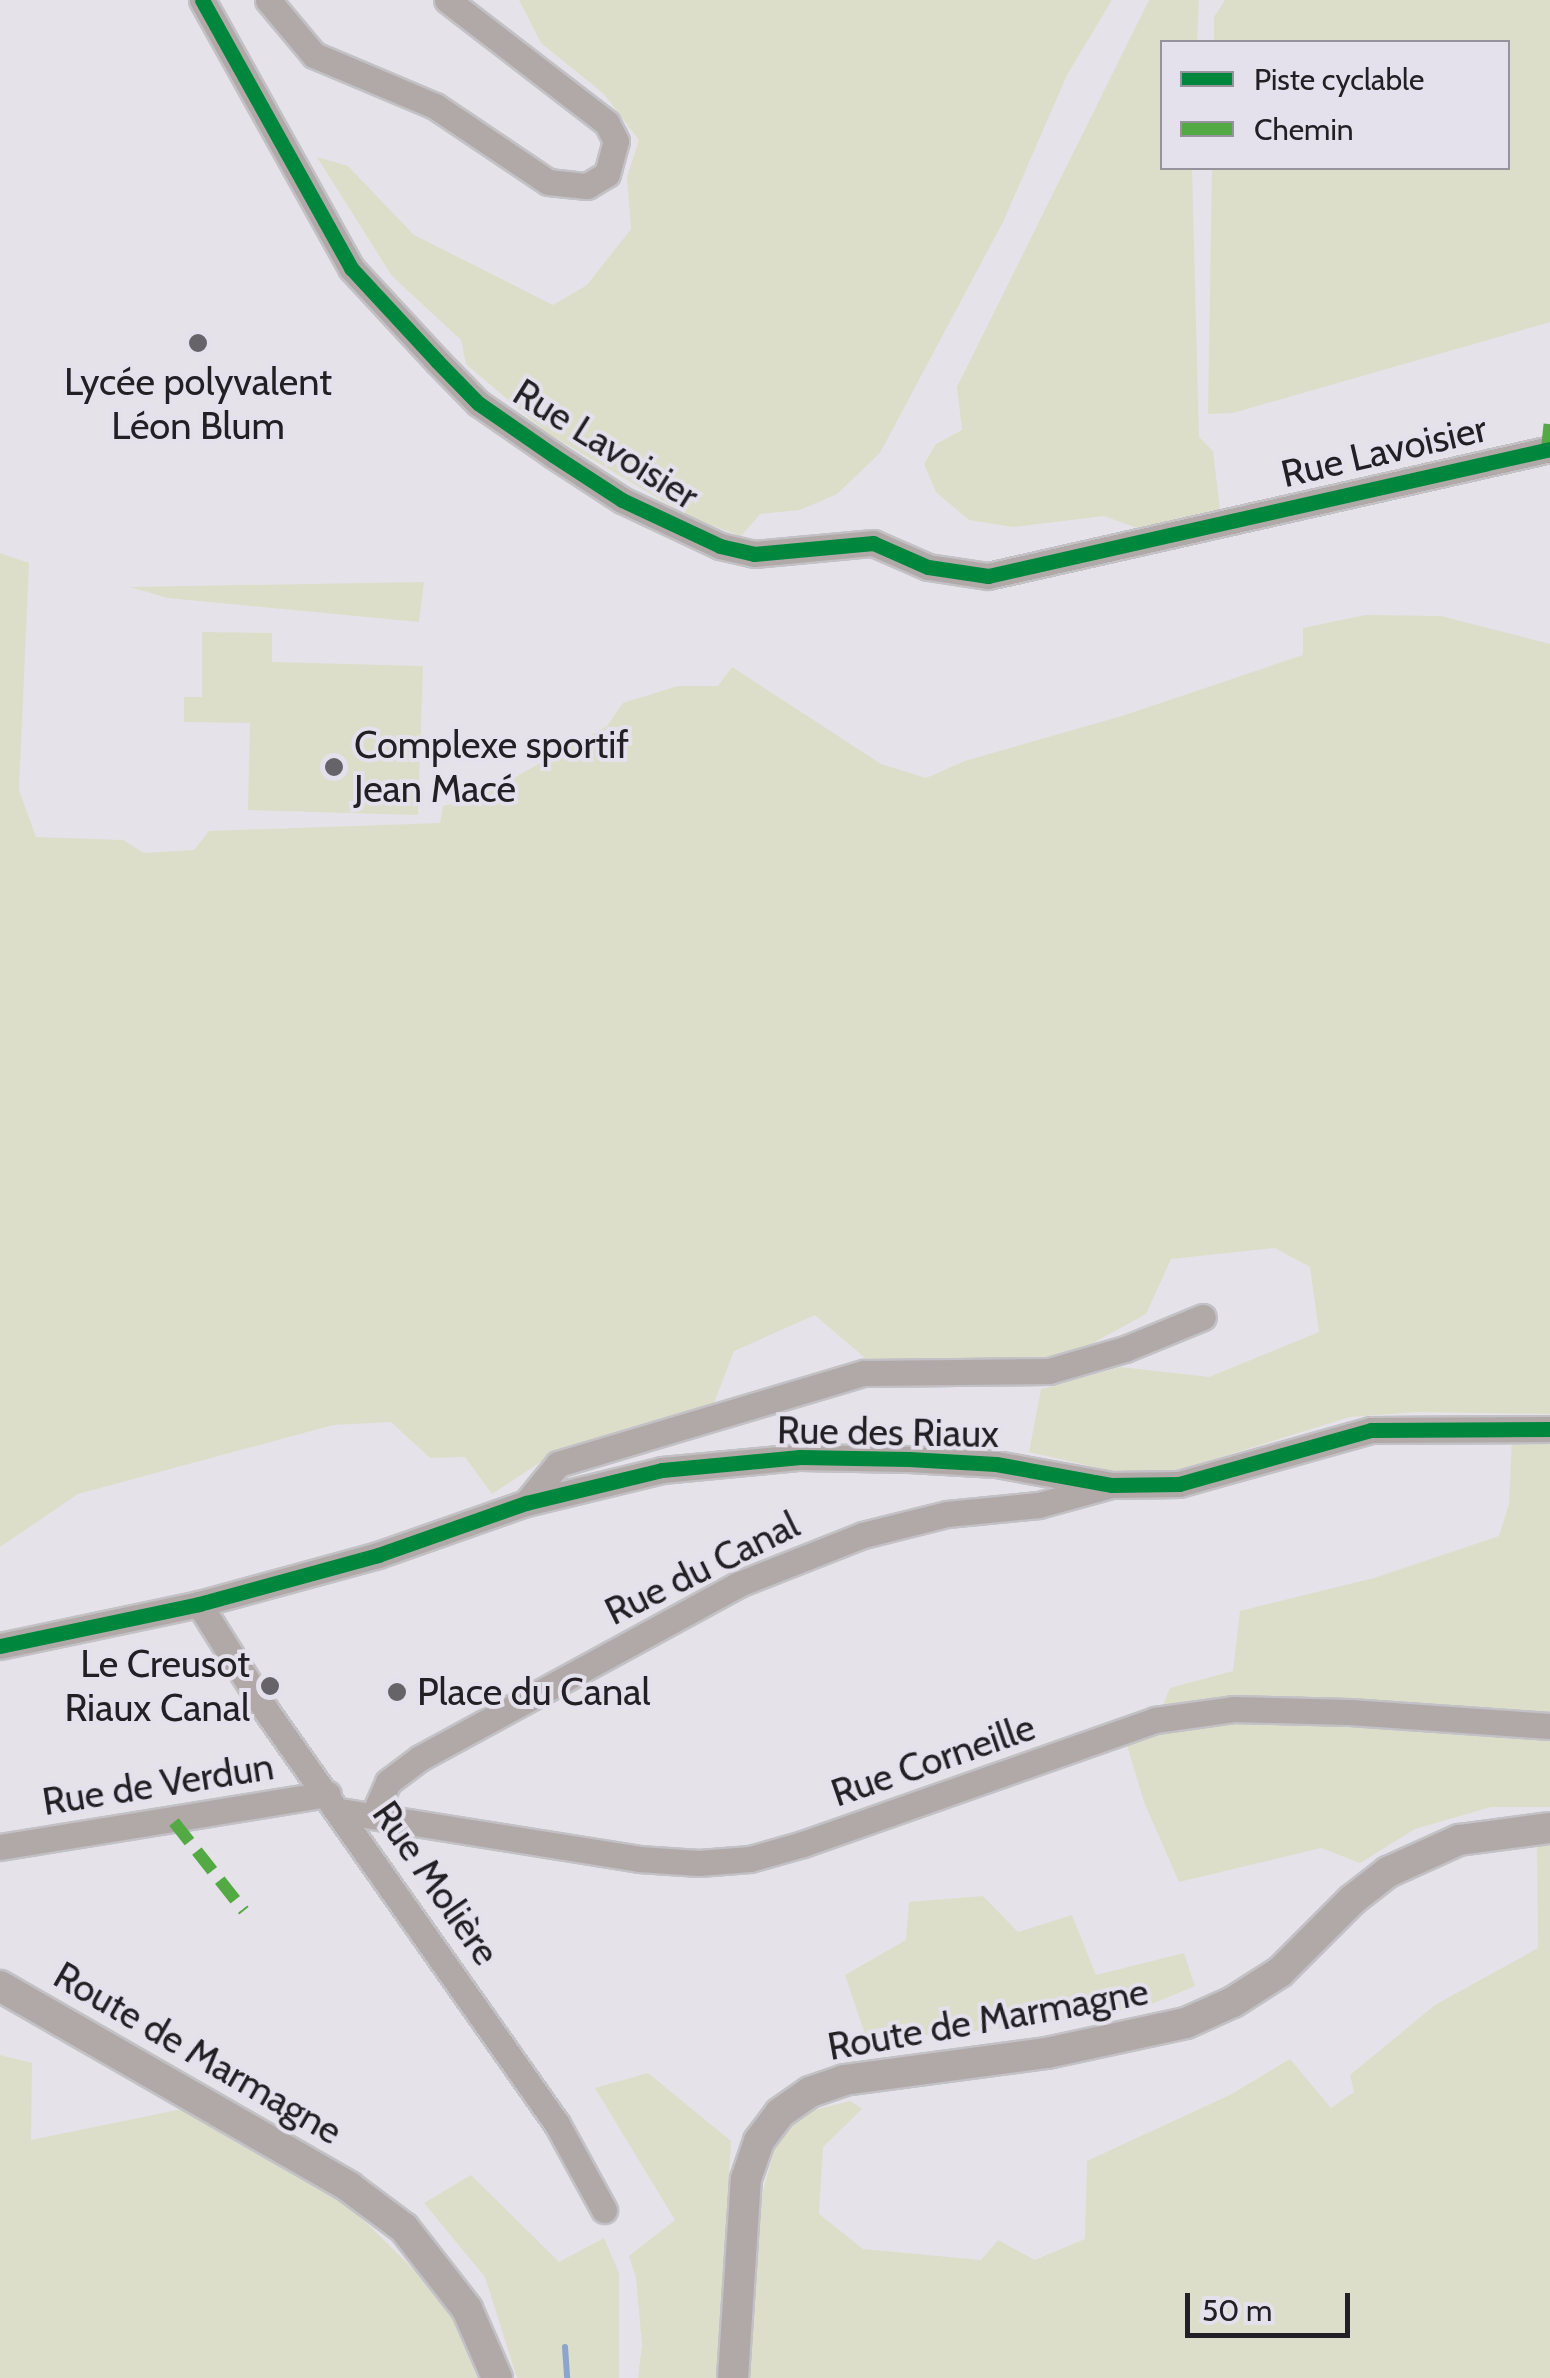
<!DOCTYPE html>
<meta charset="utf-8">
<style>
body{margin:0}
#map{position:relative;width:1550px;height:2378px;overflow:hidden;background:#e5e3e9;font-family:Cabin,sans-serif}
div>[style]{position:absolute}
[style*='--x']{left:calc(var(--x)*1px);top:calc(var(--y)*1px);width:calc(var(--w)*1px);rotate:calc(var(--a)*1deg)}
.green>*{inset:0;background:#dcdec9}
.stream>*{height:6px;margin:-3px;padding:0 3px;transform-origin:3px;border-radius:3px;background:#8ba5cd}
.roads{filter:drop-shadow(2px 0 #c2c1c5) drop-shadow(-2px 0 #c2c1c5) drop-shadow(0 2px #c2c1c5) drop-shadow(0 -2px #c2c1c5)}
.minor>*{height:25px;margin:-12.5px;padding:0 12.5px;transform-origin:12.5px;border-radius:12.5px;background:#b0a9a8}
.tertiary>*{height:30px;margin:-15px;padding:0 15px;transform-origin:15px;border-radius:15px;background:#b0a9a8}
.quiet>*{height:12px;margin-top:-6px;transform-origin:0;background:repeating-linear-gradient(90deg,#53aa44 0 25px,transparent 0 37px)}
.cycleway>*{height:15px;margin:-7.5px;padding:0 7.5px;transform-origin:7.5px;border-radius:7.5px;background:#00873e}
.dots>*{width:28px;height:28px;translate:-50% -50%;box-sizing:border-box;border:5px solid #e4e0ec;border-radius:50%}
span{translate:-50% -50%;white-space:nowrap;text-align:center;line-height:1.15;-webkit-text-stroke:8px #e4e0ec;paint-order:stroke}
.poi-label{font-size:38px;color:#222024}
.left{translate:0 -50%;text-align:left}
.right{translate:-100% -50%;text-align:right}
.street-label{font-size:38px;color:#222024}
.legend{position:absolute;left:1160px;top:40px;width:350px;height:130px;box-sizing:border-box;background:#e4e0ec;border:2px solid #96939c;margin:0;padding:12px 18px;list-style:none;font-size:30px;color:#222024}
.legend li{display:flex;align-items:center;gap:20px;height:50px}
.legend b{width:50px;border:2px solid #96939c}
.scale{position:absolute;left:1185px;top:2293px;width:165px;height:45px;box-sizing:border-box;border:5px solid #222024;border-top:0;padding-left:12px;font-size:30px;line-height:35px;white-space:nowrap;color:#222024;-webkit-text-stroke:8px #e4e0ec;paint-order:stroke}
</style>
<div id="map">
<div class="green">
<i style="clip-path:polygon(519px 0,1112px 0,1067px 75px,1003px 222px,880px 453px,837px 494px,800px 510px,760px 514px,741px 536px,692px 518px,547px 433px,466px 364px,461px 340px,392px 276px,317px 157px,348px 166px,414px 235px,553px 305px,587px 285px,631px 229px,627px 177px,639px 140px,604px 94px,541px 43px)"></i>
<i style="clip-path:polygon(1149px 0,1199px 0,1197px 42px,1162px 42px,1162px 168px,1192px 168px,1199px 437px,1213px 451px,1220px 509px,1137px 528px,1104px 516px,1013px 527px,969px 520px,936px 492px,924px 464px,936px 444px,962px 430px,957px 387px)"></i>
<i style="clip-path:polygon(1225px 0,1550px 0,1550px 322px,1233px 413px,1208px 414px,1212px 168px,1508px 168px,1508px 42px,1214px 42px,1214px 17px)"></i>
<i style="clip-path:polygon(0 553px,29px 563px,19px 790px,36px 837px,123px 840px,144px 853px,194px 850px,209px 831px,440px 823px,443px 806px,478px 798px,607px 726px,623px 703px,678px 686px,718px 686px,732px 667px,881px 764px,926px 778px,965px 761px,1125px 715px,1303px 655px,1303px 628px,1365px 615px,1441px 616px,1550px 644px,1550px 1414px,1417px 1412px,1350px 1417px,1176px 1471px,1117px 1472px,1029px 1452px,1041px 1389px,1121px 1367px,1209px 1377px,1319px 1332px,1310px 1267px,1275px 1248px,1171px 1259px,1146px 1314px,1053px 1365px,905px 1368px,865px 1358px,815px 1315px,734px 1351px,712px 1408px,562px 1448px,492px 1494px,465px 1457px,430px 1458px,391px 1422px,333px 1425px,78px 1494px,0 1547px)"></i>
<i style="clip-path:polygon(424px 582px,419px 622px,168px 598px,130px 587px)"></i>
<i style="clip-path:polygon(202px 632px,272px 633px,272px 662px,423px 666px,418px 815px,248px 810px,250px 723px,184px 722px,184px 697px,202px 697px)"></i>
<i style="clip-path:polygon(1512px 1436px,1550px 1439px,1550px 1714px,1284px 1696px,1224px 1698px,1161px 1710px,1170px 1688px,1233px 1671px,1240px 1611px,1374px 1578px,1499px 1536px,1509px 1504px)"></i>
<i style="clip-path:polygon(1278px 1718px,1550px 1733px,1550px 1807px,1491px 1807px,1415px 1829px,1360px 1863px,1321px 1848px,1179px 1882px,1144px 1802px,1126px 1742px,1155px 1728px)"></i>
<i style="clip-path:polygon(1537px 1846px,1550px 1846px,1550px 2378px,749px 2378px,758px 2208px,780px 2130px,810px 2111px,850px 2101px,862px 2109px,823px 2147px,819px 2214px,863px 2249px,981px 2260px,998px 2240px,1035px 2260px,1085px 2239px,1087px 2161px,1232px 2094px,1290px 2059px,1331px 2108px,1354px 2092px,1350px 2075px,1435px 2005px,1538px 1948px)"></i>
<i style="clip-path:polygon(983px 1896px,1018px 1932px,1072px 1915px,1096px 1975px,1184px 1953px,1195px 1986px,1147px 2006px,1022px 2027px,867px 2040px,845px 1975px,906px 1940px,909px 1902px)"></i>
<i style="clip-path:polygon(0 2055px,32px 2063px,31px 2140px,187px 2108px,346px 2203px,445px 2300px,477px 2378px,0 2378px)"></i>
<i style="clip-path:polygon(648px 2073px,731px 2141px,716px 2378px,638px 2378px,642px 2345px,636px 2278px,629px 2256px,675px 2220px,595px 2088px)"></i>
<i style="clip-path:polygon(471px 2175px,559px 2262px,604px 2238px,619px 2273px,619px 2378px,517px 2378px,485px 2277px,424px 2203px)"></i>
</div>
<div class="stream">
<i style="--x:565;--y:2347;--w:31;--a:86"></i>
</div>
<div class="roads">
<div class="minor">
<i style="--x:202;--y:0;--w:307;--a:60.9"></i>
<i style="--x:351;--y:268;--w:127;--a:47.2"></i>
<i style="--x:437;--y:361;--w:59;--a:45.7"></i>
<i style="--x:478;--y:403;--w:91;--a:34.7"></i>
<i style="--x:553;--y:455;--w:82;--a:33.1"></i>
<i style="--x:622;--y:500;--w:108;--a:25.1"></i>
<i style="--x:720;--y:546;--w:35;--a:13"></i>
<i style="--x:754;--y:554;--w:120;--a:-5.3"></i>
<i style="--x:873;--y:543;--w:60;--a:23.6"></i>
<i style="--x:928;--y:567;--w:61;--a:8.5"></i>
<i style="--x:988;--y:576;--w:576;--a:-12.73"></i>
<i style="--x:268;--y:0;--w:72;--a:50.1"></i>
<i style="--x:314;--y:55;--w:131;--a:22.9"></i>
<i style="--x:435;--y:106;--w:136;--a:33.9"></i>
<i style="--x:548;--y:182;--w:39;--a:6"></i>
<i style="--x:587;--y:186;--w:23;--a:-31"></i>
<i style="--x:607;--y:174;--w:34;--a:-75"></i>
<i style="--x:616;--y:141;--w:20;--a:-117"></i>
<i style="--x:607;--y:123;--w:202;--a:-142.4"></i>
<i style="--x:526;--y:1503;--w:50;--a:-50.6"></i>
<i style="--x:558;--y:1464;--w:319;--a:-16.6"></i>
<i style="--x:864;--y:1373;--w:185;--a:-0.6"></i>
<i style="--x:1049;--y:1371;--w:79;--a:-16.1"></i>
<i style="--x:1125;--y:1349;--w:84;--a:-22.3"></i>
<i style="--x:199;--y:1604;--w:124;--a:57.8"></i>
<i style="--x:265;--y:1709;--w:507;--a:54.87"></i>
<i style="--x:557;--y:2124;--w:98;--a:61.3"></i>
<i style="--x:0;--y:1646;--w:203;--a:-11.9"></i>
<i style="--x:199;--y:1604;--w:186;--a:-15.3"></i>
<i style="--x:378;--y:1555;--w:157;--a:-19.4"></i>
<i style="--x:526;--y:1503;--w:140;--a:-13.6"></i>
<i style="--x:662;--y:1470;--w:139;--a:-5.4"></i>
<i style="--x:800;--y:1457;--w:109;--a:1.1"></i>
<i style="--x:909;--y:1459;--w:87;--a:3.3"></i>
<i style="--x:996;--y:1464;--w:118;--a:10.3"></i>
<i style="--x:1112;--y:1485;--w:67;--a:-0.9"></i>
<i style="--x:1179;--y:1484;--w:199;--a:-15.7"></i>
<i style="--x:1371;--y:1430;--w:179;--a:-0.3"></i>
<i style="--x:340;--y:1811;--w:303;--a:9.1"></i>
<i style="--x:639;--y:1859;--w:60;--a:3.8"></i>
<i style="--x:699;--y:1863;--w:51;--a:-4.5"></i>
<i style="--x:750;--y:1859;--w:55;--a:-15.8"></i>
<i style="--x:803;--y:1844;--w:373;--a:-19.4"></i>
<i style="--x:1155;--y:1720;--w:79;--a:-8"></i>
<i style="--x:1233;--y:1709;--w:117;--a:1.5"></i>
<i style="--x:1350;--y:1712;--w:200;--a:4"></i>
<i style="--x:373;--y:1816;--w:37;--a:-66"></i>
<i style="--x:388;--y:1782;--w:40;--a:-37"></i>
<i style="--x:420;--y:1758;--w:363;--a:-28.6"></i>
<i style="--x:739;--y:1584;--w:133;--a:-21.6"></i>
<i style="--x:863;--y:1535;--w:87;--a:-14"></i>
<i style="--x:947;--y:1514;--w:92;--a:-5.6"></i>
<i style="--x:1039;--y:1505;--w:72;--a:-15.4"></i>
<i style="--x:0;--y:1847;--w:332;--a:-9.2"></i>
</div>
<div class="tertiary">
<i style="--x:0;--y:1986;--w:403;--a:29.9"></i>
<i style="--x:349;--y:2187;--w:69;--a:36.7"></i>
<i style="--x:404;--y:2228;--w:103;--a:52.1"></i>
<i style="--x:467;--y:2309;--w:75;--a:66.5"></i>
<i style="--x:733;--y:2378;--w:199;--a:-86.3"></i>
<i style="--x:746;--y:2179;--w:40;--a:-71.1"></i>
<i style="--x:759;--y:2141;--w:35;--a:-53"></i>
<i style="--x:780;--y:2113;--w:37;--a:-35"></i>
<i style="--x:810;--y:2092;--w:36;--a:-19"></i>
<i style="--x:844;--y:2080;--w:205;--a:-7.6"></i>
<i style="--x:1047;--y:2053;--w:142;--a:-12.2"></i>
<i style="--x:1186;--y:2023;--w:51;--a:-24.1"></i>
<i style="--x:1233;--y:2002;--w:56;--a:-32.6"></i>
<i style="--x:1280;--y:1972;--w:102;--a:-45"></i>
<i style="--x:1352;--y:1900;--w:46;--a:-37.9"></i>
<i style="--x:1388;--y:1872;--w:78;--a:-24.3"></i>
<i style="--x:1459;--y:1840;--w:92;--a:-7.5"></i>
</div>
</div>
<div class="quiet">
<i style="--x:1547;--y:449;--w:31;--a:-84"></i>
<i style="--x:174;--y:1822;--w:113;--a:51.8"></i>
</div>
<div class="cycleway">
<i style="--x:202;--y:0;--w:307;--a:60.9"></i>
<i style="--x:351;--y:268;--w:127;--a:47.2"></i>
<i style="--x:437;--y:361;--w:59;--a:45.7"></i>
<i style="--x:478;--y:403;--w:91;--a:34.7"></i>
<i style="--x:553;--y:455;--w:82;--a:33.1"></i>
<i style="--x:622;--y:500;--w:108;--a:25.1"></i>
<i style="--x:720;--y:546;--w:35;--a:13"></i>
<i style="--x:754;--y:554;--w:120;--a:-5.3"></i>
<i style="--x:873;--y:543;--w:60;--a:23.6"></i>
<i style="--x:928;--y:567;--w:61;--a:8.5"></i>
<i style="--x:988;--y:576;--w:576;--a:-12.73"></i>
<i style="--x:0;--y:1646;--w:203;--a:-11.9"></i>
<i style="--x:199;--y:1604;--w:186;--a:-15.3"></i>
<i style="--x:378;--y:1555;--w:157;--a:-19.4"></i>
<i style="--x:526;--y:1503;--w:140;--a:-13.6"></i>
<i style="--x:662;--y:1470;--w:139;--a:-5.4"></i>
<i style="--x:800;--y:1457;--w:109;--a:1.1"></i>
<i style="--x:909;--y:1459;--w:87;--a:3.3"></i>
<i style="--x:996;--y:1464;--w:118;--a:10.3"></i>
<i style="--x:1112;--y:1485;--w:67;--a:-0.9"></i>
<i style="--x:1179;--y:1484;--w:199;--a:-15.7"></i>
<i style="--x:1371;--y:1430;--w:179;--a:-0.3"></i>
</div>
<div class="dots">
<i style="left:198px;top:343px;background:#666469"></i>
<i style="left:334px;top:767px;background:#666469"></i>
<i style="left:270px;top:1686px;background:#666469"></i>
<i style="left:397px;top:1692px;background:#666469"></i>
</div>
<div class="poi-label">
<span style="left:198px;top:404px">Lycée polyvalent<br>Léon Blum</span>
<span class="left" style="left:354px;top:767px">Complexe sportif<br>Jean Macé</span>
<span class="right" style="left:250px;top:1686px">Le Creusot<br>Riaux Canal</span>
<span class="left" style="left:417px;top:1692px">Place du Canal</span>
</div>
<div class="street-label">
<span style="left:606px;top:444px;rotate:32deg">Rue Lavoisier</span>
<span style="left:1384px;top:451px;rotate:-13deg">Rue Lavoisier</span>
<span style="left:888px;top:1432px;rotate:1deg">Rue des Riaux</span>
<span style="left:702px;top:1568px;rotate:-26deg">Rue du Canal</span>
<span style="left:933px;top:1760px;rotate:-19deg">Rue Corneille</span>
<span style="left:158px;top:1784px;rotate:-9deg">Rue de Verdun</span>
<span style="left:436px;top:1883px;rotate:55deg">Rue Molière</span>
<span style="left:988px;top:2019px;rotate:-10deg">Route de Marmagne</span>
<span style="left:198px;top:2053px;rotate:30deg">Route de Marmagne</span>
</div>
<ul class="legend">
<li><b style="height:12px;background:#00873e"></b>Piste cyclable</li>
<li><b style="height:12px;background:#53aa44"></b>Chemin</li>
</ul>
<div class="scale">50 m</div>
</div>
